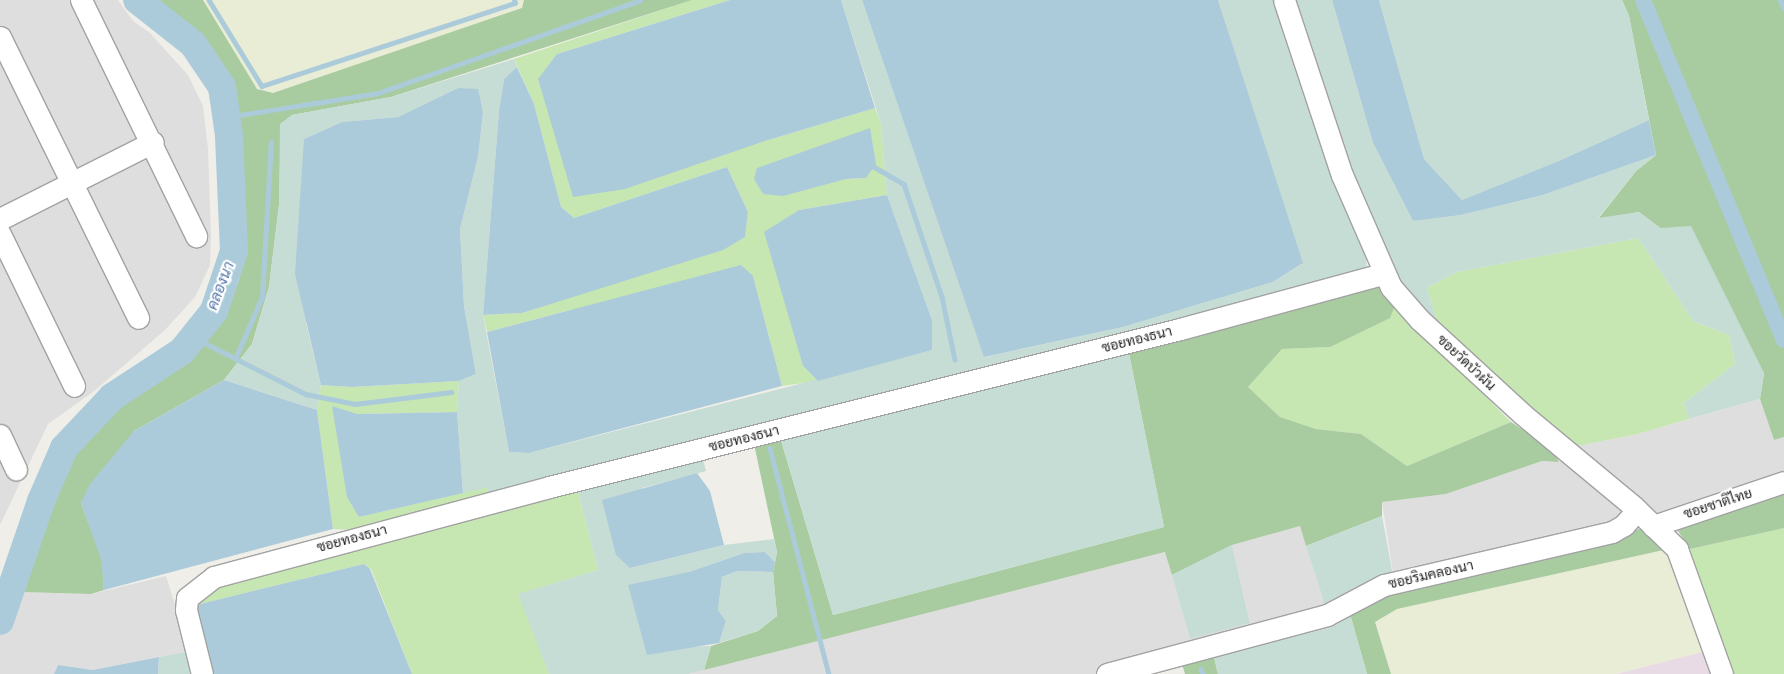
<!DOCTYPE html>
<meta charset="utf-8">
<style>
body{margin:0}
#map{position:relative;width:1784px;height:674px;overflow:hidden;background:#f0eee8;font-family:Signika,Sarabun,sans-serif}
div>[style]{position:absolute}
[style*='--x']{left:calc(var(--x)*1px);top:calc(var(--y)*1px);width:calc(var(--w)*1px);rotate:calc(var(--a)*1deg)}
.residential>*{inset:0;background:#dfdede}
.industrial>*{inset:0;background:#e9dbe5}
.farmland>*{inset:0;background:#e9edd5}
.grass>*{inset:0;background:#c6e6b2}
.forest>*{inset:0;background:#a8cca0}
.wetland>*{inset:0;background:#c6ddd5}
.water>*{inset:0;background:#accbda}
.stream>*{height:4.5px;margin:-2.25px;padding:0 2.25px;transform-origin:2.25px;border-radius:2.25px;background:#accbda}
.canal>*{height:16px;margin:-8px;padding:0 8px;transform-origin:8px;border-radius:8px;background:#accbda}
.river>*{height:28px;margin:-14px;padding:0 14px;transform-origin:14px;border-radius:14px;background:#accbda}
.roads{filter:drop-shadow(1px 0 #a2a2a2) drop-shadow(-1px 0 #a2a2a2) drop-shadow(0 1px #a2a2a2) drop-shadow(0 -1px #a2a2a2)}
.minor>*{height:21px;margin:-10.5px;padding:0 10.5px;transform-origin:10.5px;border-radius:10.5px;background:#fff}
span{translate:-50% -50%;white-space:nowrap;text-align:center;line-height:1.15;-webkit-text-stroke:4.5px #fff;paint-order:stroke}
.street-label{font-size:14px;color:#212121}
.water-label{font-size:15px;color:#5476aa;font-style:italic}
</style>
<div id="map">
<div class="residential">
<i style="clip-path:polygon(0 0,118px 0,133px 21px,150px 33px,188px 75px,203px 106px,208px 149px,211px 237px,210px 265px,195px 297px,165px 330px,93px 392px,48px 424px,0 525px)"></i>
<i style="clip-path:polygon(1760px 399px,1774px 440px,1784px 437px,1784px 491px,1694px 520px,1678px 531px,1647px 527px,1396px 592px,1382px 502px,1446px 494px,1542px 461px,1559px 462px,1572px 447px,1638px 434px)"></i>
<i style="clip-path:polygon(1300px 526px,1322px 596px,1328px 628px,1145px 674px,688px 674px,1166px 552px,1190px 639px,1250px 622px,1232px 545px)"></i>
<i style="clip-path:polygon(166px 576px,189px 651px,93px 670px,58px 665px,54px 674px,0 674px,0 633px,21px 592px,91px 594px)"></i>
</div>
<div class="industrial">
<i style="clip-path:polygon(1706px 651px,1713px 674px,1616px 674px)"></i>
</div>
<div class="farmland">
<i style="clip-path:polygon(203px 0,524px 0,523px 8px,273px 93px,257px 89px)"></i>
<i style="clip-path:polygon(1668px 549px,1706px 651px,1615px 674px,1391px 674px,1375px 622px,1397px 609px)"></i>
</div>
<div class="grass">
<i style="clip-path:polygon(evenodd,692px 0,730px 0,557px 54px,765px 141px,875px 108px,881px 124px,887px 195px,799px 210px,803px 366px,818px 381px,782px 386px,753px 276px,570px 310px,487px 332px,483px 315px,522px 313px,745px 237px,748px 212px,727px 167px,574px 218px,561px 207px,534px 104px,514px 59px,692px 0,774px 163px,866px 178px,846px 179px,758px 168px,774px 163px)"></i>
<i style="clip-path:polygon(1638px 238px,1693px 321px,1729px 335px,1735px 364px,1684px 403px,1689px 419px,1638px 434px,1572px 447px,1437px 321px,1427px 288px,1457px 272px)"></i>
<i style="clip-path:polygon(1395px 305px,1511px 422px,1407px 466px,1361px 434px,1316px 429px,1280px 417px,1248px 387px,1282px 349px,1330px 347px)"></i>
<i style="clip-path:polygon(459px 381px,457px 412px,357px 414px,359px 517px,490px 486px,485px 497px,353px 530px,333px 529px,317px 410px,321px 385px,352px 387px)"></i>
<i style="clip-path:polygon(577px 488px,598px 570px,519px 594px,549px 674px,412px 674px,371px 569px,364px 564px,196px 605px,211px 585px)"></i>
<i style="clip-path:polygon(1784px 528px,1784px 674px,1728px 674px,1690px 549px)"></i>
</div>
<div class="forest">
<i style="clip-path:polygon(148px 0,203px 0,257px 89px,273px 93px,522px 8px,524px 0,692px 0,391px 97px,292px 115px,281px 124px,279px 205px,269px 287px,252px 344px,224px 380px,134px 431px,81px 503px,102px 559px,104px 590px,91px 594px,21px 592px,34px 547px,73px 448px,119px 405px,191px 358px,220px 317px,239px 281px,245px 242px,241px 128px,226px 80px,190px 32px)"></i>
<i style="clip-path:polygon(1622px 0,1784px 0,1784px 437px,1774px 440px,1760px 399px,1764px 373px,1660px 228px,1639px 212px,1598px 219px,1636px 171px,1656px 155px,1629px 16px)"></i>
<i style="clip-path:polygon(1378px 284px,1395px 305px,1390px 318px,1330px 347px,1282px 349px,1248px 387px,1280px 417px,1316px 429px,1361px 434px,1407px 466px,1511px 422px,1552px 449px,1559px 462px,1542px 461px,1446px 494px,1382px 502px,1382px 516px,1306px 546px,1300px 526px,1232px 545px,1172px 575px,1165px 552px,704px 670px,711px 646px,758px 631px,777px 616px,773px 572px,777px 552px,754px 444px,780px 437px,833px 615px,1164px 527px,1128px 349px)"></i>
<i style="clip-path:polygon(1784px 491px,1784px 528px,1690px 549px,1678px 531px,1694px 520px)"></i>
<i style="clip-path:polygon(1647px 527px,1668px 549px,1397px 609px,1375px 622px,1391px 674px,1367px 674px,1350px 614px,1396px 592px)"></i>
<i style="clip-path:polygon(1214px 657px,1218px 674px,1185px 674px,1182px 664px)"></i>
</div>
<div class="wetland">
<i style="clip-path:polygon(841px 0,862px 0,985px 357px,1123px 327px,1273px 282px,1302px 264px,1218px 0,1278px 0,1366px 251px,1367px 269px,1358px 275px,485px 497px,489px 487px,463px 493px,457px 412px,459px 381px,476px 374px,464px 306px,460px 229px,478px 157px,483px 113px,458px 88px,398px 117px,342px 122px,304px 139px,306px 323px,321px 385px,317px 410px,224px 380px,252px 344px,269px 287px,279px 205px,280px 124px,292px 115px,391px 97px,514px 59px,517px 67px,504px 79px,499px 111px,483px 315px,509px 452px,529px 453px,932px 350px,932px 320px,887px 195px,881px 124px)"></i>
<i style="clip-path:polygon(1292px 0,1332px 0,1373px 143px,1413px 221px,1461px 215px,1543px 195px,1656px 155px,1636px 171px,1598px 218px,1639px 212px,1660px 228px,1691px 226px,1764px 373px,1760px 399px,1689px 419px,1684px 403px,1735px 364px,1729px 335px,1693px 321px,1638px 238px,1457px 272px,1427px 288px,1437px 321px,1406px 296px,1380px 243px,1334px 128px)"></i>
<i style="clip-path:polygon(1379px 0,1622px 0,1629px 16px,1649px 120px,1561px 160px,1462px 200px,1424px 159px)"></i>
<i style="clip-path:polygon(1128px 349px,1164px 527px,833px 615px,780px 437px)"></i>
<i style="clip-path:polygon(702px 456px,706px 471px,642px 488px,630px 568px,724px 545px,774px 539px,777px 552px,775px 562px,765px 552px,744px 553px,689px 572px,647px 654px,682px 647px,711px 646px,704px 670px,688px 674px,549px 674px,518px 594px,598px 570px,577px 488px)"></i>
<i style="clip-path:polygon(1382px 516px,1396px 592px,1350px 614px,1367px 674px,1218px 674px,1214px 657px,1328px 628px,1322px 596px,1306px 546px)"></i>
<i style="clip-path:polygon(1232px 545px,1250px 623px,1190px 639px,1172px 575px)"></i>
<i style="clip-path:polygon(737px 571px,773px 572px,777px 616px,758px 631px,719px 643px,726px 621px,718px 610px,722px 577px)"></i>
<i style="clip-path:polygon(189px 651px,195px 674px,158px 674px,159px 657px)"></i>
</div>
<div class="water">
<i style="clip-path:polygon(730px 0,841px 0,875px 108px,765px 141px,625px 189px,573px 197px,538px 79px,557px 54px)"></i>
<i style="clip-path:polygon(862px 0,1218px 0,1303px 263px,1273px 282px,1123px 327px,984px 357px)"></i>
<i style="clip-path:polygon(1332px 0,1379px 0,1424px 159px,1462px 200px,1561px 160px,1649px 120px,1656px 155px,1543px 195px,1461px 215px,1413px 221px,1373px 143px)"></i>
<i style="clip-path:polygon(517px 67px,534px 104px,561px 207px,574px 218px,727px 167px,748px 212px,745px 237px,723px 250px,522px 313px,483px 315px,499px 111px,504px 79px)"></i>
<i style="clip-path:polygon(458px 88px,478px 89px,483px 113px,478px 157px,460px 229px,464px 306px,476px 374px,459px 381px,352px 387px,321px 385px,295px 274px,304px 139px,342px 122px,398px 117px)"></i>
<i style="clip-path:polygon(870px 128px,876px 164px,866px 178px,846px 179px,783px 196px,763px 194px,754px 179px,757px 168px)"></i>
<i style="clip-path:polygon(887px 195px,932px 320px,932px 350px,818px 381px,803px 366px,764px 232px,799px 210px)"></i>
<i style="clip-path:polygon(741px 265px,753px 276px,782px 386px,529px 453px,509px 452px,487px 332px)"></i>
<i style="clip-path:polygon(224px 380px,317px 410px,333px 529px,104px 590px,101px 559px,81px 503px,90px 484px,134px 431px)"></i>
<i style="clip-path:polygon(332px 406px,357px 414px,457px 412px,463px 493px,359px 517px,347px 497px)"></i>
<i style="clip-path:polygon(697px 473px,710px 491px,724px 545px,630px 568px,616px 555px,602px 500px)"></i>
<i style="clip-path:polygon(765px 552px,775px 562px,773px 572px,737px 571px,722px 577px,718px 610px,726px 621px,719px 643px,647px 655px,628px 585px,689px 572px,744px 553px)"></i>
<i style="clip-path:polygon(364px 564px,370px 569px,412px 674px,208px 674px,196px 605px)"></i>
<i style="clip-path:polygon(159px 657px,158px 674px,54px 674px,58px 665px,93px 670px)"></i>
</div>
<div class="stream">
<i style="--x:209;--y:0;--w:101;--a:58.4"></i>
<i style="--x:262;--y:86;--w:266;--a:-18.2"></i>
<i style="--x:515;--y:3;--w:3;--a:-108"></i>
<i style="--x:1780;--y:0;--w:9;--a:63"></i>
<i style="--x:227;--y:117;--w:153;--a:-9"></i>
<i style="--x:378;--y:93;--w:278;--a:-19.5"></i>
<i style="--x:871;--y:165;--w:38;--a:30"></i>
<i style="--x:904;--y:184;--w:119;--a:71.4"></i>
<i style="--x:942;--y:297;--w:64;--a:78.3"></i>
<i style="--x:193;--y:337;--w:127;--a:26.8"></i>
<i style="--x:306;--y:394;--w:50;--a:11.5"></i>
<i style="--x:355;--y:404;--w:97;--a:-7.1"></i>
<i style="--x:235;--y:359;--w:68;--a:-66.5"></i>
<i style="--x:262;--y:297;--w:155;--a:-86.7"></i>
<i style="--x:770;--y:448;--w:234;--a:75.4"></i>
<i style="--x:1201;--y:669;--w:5;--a:68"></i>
</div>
<div class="canal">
<i style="--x:1643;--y:0;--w:368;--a:67.5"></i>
</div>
<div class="river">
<i style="--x:0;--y:621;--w:127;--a:-71.1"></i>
<i style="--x:41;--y:501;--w:58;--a:-66.5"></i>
<i style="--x:64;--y:448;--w:70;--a:-46.7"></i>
<i style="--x:112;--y:397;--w:84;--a:-33.3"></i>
<i style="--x:182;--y:351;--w:51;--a:-51.3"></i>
<i style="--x:214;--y:311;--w:63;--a:-71.6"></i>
<i style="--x:234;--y:251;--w:116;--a:-92.5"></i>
<i style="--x:229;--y:135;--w:49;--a:-98.3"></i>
<i style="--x:222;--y:87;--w:52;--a:-124"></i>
<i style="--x:193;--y:44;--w:71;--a:-141.8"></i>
</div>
<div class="roads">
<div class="minor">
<i style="--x:81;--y:0;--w:263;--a:64"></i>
<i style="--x:1284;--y:0;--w:184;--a:71.7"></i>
<i style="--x:1342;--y:175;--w:122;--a:66.4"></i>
<i style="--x:1391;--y:287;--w:44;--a:48.7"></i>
<i style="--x:1420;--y:320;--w:137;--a:42.6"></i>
<i style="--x:1521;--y:413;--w:146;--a:39.7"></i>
<i style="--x:1633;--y:506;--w:62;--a:44.3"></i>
<i style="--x:1677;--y:549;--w:133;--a:70.2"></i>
<i style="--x:0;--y:37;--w:313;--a:63.8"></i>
<i style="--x:0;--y:219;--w:171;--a:-26.7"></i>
<i style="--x:0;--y:234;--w:169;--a:64"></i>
<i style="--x:0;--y:435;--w:38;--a:65"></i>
<i style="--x:1653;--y:526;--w:138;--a:-18.6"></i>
<i style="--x:202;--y:674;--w:66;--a:-104"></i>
<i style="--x:186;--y:610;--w:12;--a:-85"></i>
<i style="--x:187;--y:598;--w:34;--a:-38"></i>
<i style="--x:214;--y:577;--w:347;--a:-15"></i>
<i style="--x:549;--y:487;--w:650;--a:-14.06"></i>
<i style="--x:1180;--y:329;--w:210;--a:-15.2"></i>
<i style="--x:1107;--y:674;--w:228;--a:-15"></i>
<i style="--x:1327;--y:615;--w:64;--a:-27.8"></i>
<i style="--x:1384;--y:585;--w:234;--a:-13.1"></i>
<i style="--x:1612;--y:532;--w:14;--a:-30"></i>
<i style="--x:1624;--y:525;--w:20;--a:-49"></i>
</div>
</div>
<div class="street-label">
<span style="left:1137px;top:340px;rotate:-14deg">ซอยทองธนา</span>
<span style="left:1466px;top:363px;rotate:43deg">ซอยวัดบัวผัน</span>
<span style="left:744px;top:439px;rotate:-14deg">ซอยทองธนา</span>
<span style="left:1718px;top:504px;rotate:-18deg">ซอยชาติไทย</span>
<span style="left:352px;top:539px;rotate:-15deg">ซอยทองธนา</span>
<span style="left:1431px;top:575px;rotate:-13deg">ซอยริมคลองนา</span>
</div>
<div class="water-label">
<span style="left:221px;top:286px;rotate:-69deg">คลองนา</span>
</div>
</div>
